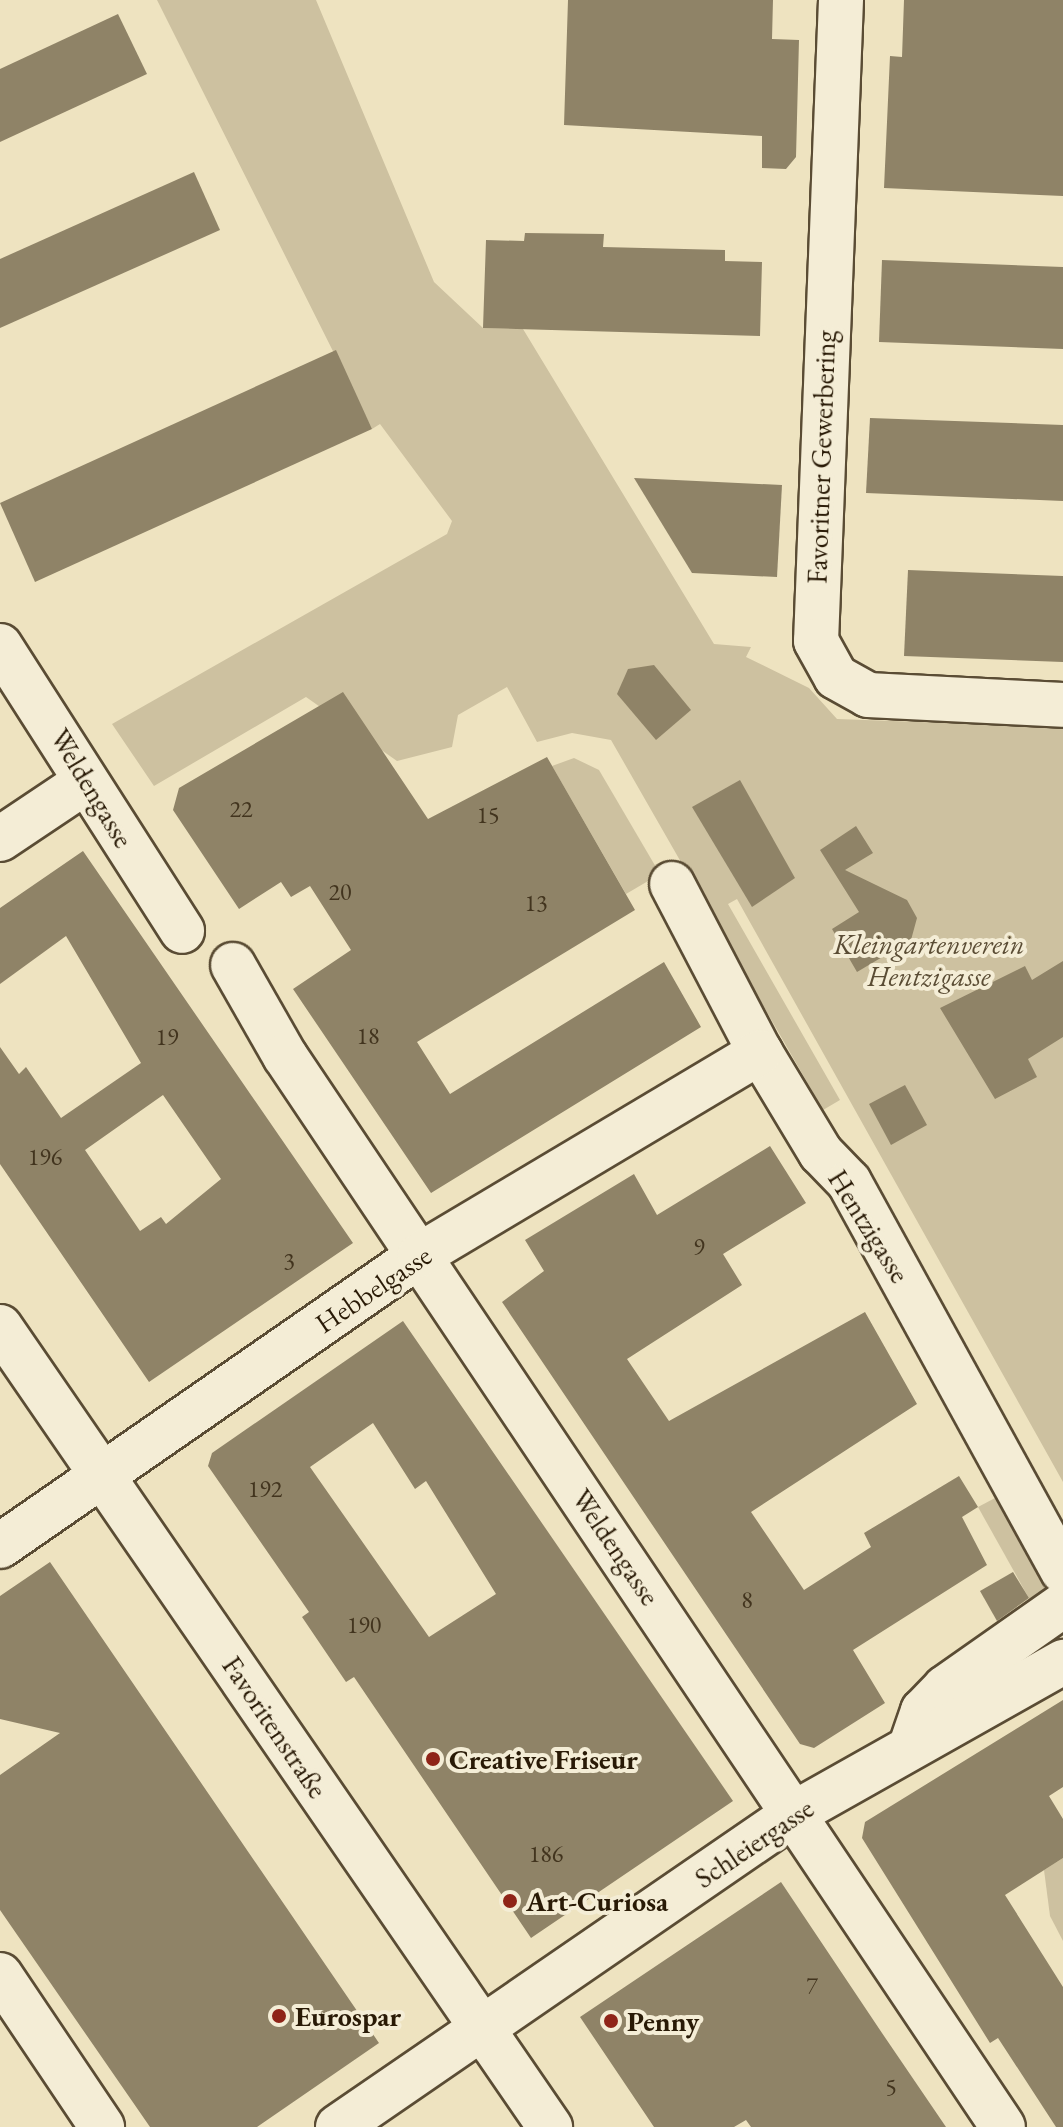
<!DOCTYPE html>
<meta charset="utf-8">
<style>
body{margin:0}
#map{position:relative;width:1063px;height:2127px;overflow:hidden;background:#eee3c0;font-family:"EB Garamond",serif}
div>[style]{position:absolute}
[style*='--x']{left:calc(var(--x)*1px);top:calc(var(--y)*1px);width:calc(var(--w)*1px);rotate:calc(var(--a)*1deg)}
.green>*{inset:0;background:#cdc1a0}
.building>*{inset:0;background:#8f8367}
.roads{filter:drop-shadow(2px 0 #5a4c34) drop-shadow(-2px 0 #5a4c34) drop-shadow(0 2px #5a4c34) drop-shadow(0 -2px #5a4c34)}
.minor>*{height:44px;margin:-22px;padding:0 22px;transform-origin:22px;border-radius:22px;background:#f4edd6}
.secondary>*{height:44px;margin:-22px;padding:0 22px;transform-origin:22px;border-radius:22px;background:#f4edd6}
.dots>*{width:22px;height:22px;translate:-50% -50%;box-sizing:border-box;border:4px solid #f4edd6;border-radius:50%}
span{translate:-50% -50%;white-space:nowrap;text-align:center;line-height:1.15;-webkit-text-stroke:8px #f4edd6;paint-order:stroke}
.number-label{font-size:24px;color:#42341e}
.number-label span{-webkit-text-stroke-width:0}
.street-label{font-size:28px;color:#291a06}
.park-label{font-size:28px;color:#5a4c34;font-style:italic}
.poi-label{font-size:28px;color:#291a06;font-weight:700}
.left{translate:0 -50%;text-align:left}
</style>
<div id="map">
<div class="green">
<i style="clip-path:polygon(157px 0,316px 0,434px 282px,483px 328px,523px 329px,714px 644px,751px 647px,746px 657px,809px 688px,837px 719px,1063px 727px,1063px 1482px,737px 899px,728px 904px,840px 1100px,823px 1110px,611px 740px,572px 733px,537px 742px,507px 687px,458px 715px,452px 747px,397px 761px,306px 697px,154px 786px,112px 724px,447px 534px,452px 521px,380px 424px,372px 429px)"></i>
<i style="clip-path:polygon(574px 758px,599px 770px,660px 874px,626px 894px,552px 766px)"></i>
<i style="clip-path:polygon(997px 1497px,1043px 1583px,1045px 1596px,1035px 1609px,978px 1507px)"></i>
<i style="clip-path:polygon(1063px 1858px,1063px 1941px,1050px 1916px,1044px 1870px)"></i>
</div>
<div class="building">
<i style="clip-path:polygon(568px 0,773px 0,772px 39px,799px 40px,796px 157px,786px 169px,762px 168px,762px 136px,564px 125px)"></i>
<i style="clip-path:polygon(904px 0,1063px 0,1063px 196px,884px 188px,890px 56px,902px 57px)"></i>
<i style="clip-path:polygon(118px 14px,147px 74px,0 142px,0 69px)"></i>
<i style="clip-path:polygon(194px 172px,220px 230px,0 328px,0 259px)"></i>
<i style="clip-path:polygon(525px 233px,604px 234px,603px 247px,725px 250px,725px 261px,762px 262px,760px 336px,483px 328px,486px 240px,524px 241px)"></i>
<i style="clip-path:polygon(882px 260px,1063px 267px,1063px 349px,879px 342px)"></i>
<i style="clip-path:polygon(336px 350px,372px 429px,35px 582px,0 503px)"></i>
<i style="clip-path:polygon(870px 418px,1063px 425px,1063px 501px,866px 493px)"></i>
<i style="clip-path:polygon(634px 478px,782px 485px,777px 577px,692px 573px)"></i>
<i style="clip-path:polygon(908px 570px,1063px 576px,1063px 662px,904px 656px)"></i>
<i style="clip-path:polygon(654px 665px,691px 710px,656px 740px,617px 694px,628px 669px)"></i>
<i style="clip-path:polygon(343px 692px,428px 819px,547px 757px,635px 910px,417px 1042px,450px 1094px,664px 962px,701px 1027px,431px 1193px,293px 989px,351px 950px,310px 886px,291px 897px,281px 882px,239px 909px,173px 810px,179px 788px)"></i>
<i style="clip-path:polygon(740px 780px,795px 878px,752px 907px,692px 807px)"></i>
<i style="clip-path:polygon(856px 826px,873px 853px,845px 870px,907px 900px,917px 918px,911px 940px,857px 972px,832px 929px,859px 912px,820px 850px)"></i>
<i style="clip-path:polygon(evenodd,83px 851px,353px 1243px,149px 1382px,0 1164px,0 1047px,19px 1074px,26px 1067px,61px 1118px,141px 1063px,66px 936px,0 984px,0 908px,83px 851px,163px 1095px,221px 1179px,166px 1224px,161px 1217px,140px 1231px,85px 1150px,163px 1095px)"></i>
<i style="clip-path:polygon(1063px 961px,1063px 1037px,1028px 1059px,1037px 1077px,995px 1099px,940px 1008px,1025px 966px,1032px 980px)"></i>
<i style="clip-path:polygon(905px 1085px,927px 1125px,891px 1145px,869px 1104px)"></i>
<i style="clip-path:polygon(770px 1146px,806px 1203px,723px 1254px,742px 1285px,627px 1359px,669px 1421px,865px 1312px,917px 1404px,751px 1512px,804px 1590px,871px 1547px,864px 1533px,959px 1476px,978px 1507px,962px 1517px,987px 1565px,853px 1650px,885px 1703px,814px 1748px,800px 1744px,502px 1302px,544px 1271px,525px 1240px,634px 1174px,657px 1215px)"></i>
<i style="clip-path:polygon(evenodd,403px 1321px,733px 1801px,531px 1938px,354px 1677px,346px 1682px,302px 1617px,309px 1612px,208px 1466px,212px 1453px,403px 1321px,373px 1423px,415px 1489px,426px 1481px,496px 1594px,429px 1637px,310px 1467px,373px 1423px)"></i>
<i style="clip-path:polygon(50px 1562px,379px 2043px,257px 2127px,150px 2127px,0 1910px,0 1775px,60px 1733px,0 1719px,0 1596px)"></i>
<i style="clip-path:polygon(1013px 1572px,1029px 1598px,997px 1621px,980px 1591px)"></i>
<i style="clip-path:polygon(1063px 1700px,1063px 1787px,1049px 1796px,1063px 1819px,1063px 1858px,1005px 1895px,1063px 1987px,1063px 2127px,1056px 2127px,998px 2038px,990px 2043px,862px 1838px,865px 1822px)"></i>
<i style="clip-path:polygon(781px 1882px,882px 2033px,946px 2127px,751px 2127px,746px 2120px,734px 2127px,654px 2127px,580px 2017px)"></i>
</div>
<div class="roads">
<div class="minor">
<i style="--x:841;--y:0;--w:641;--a:92.23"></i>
<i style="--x:816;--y:641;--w:41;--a:60.9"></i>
<i style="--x:836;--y:677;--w:37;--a:29"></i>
<i style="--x:868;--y:695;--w:195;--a:2.9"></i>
<i style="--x:0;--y:646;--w:338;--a:57.4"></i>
<i style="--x:0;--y:839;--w:102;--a:-33.8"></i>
<i style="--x:672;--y:884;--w:190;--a:62.4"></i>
<i style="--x:760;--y:1052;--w:118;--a:58.9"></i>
<i style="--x:821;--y:1153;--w:40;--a:46"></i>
<i style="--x:849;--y:1182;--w:444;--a:61.2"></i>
<i style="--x:233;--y:965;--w:105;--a:60.3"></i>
<i style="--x:285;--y:1056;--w:1289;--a:56.16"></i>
<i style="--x:0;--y:1546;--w:511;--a:-34.72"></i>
<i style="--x:420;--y:1255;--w:396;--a:-30.8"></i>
<i style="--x:913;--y:1740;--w:31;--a:-71"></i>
<i style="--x:923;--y:1711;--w:32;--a:-46"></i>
<i style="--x:945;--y:1688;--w:144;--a:-35.1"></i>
<i style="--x:0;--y:1975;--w:183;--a:56.1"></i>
<i style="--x:338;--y:2127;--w:554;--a:-34.49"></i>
<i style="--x:795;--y:1813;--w:308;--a:-29.4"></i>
</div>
<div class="secondary">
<i style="--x:0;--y:1327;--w:971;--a:55.49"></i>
</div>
</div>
<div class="dots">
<i style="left:433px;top:1759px;background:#8f2418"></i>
<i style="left:510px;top:1901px;background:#8f2418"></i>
<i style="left:279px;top:2016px;background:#8f2418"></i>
<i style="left:611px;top:2021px;background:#8f2418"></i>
</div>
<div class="number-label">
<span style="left:241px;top:809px">22</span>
<span style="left:488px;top:815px">15</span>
<span style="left:340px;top:892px">20</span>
<span style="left:536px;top:903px">13</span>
<span style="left:368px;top:1036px">18</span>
<span style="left:167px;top:1037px">19</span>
<span style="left:45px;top:1157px">196</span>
<span style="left:699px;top:1247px">9</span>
<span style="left:289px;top:1261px">3</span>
<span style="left:265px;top:1489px">192</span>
<span style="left:747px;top:1600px">8</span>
<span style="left:364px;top:1625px">190</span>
<span style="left:546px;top:1854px">186</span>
<span style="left:812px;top:1986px">7</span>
<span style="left:891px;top:2087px">5</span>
</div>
<div class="street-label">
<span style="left:821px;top:457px;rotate:-88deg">Favoritner Gewerbering</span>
<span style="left:92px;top:788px;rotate:59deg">Weldengasse</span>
<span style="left:869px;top:1226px;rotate:58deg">Hentzigasse</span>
<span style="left:373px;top:1289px;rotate:-34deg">Hebbelgasse</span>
<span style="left:616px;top:1547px;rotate:56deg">Weldengasse</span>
<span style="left:275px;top:1727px;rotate:56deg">Favoritenstraße</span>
<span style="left:754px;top:1843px;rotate:-34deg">Schleiergasse</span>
</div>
<div class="park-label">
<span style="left:929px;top:960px">Kleingartenverein<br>Hentzigasse</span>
</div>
<div class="poi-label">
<span class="left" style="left:449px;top:1759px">Creative Friseur</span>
<span class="left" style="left:526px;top:1901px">Art-Curiosa</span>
<span class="left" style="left:295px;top:2016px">Eurospar</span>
<span class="left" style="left:627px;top:2021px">Penny</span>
</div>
</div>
